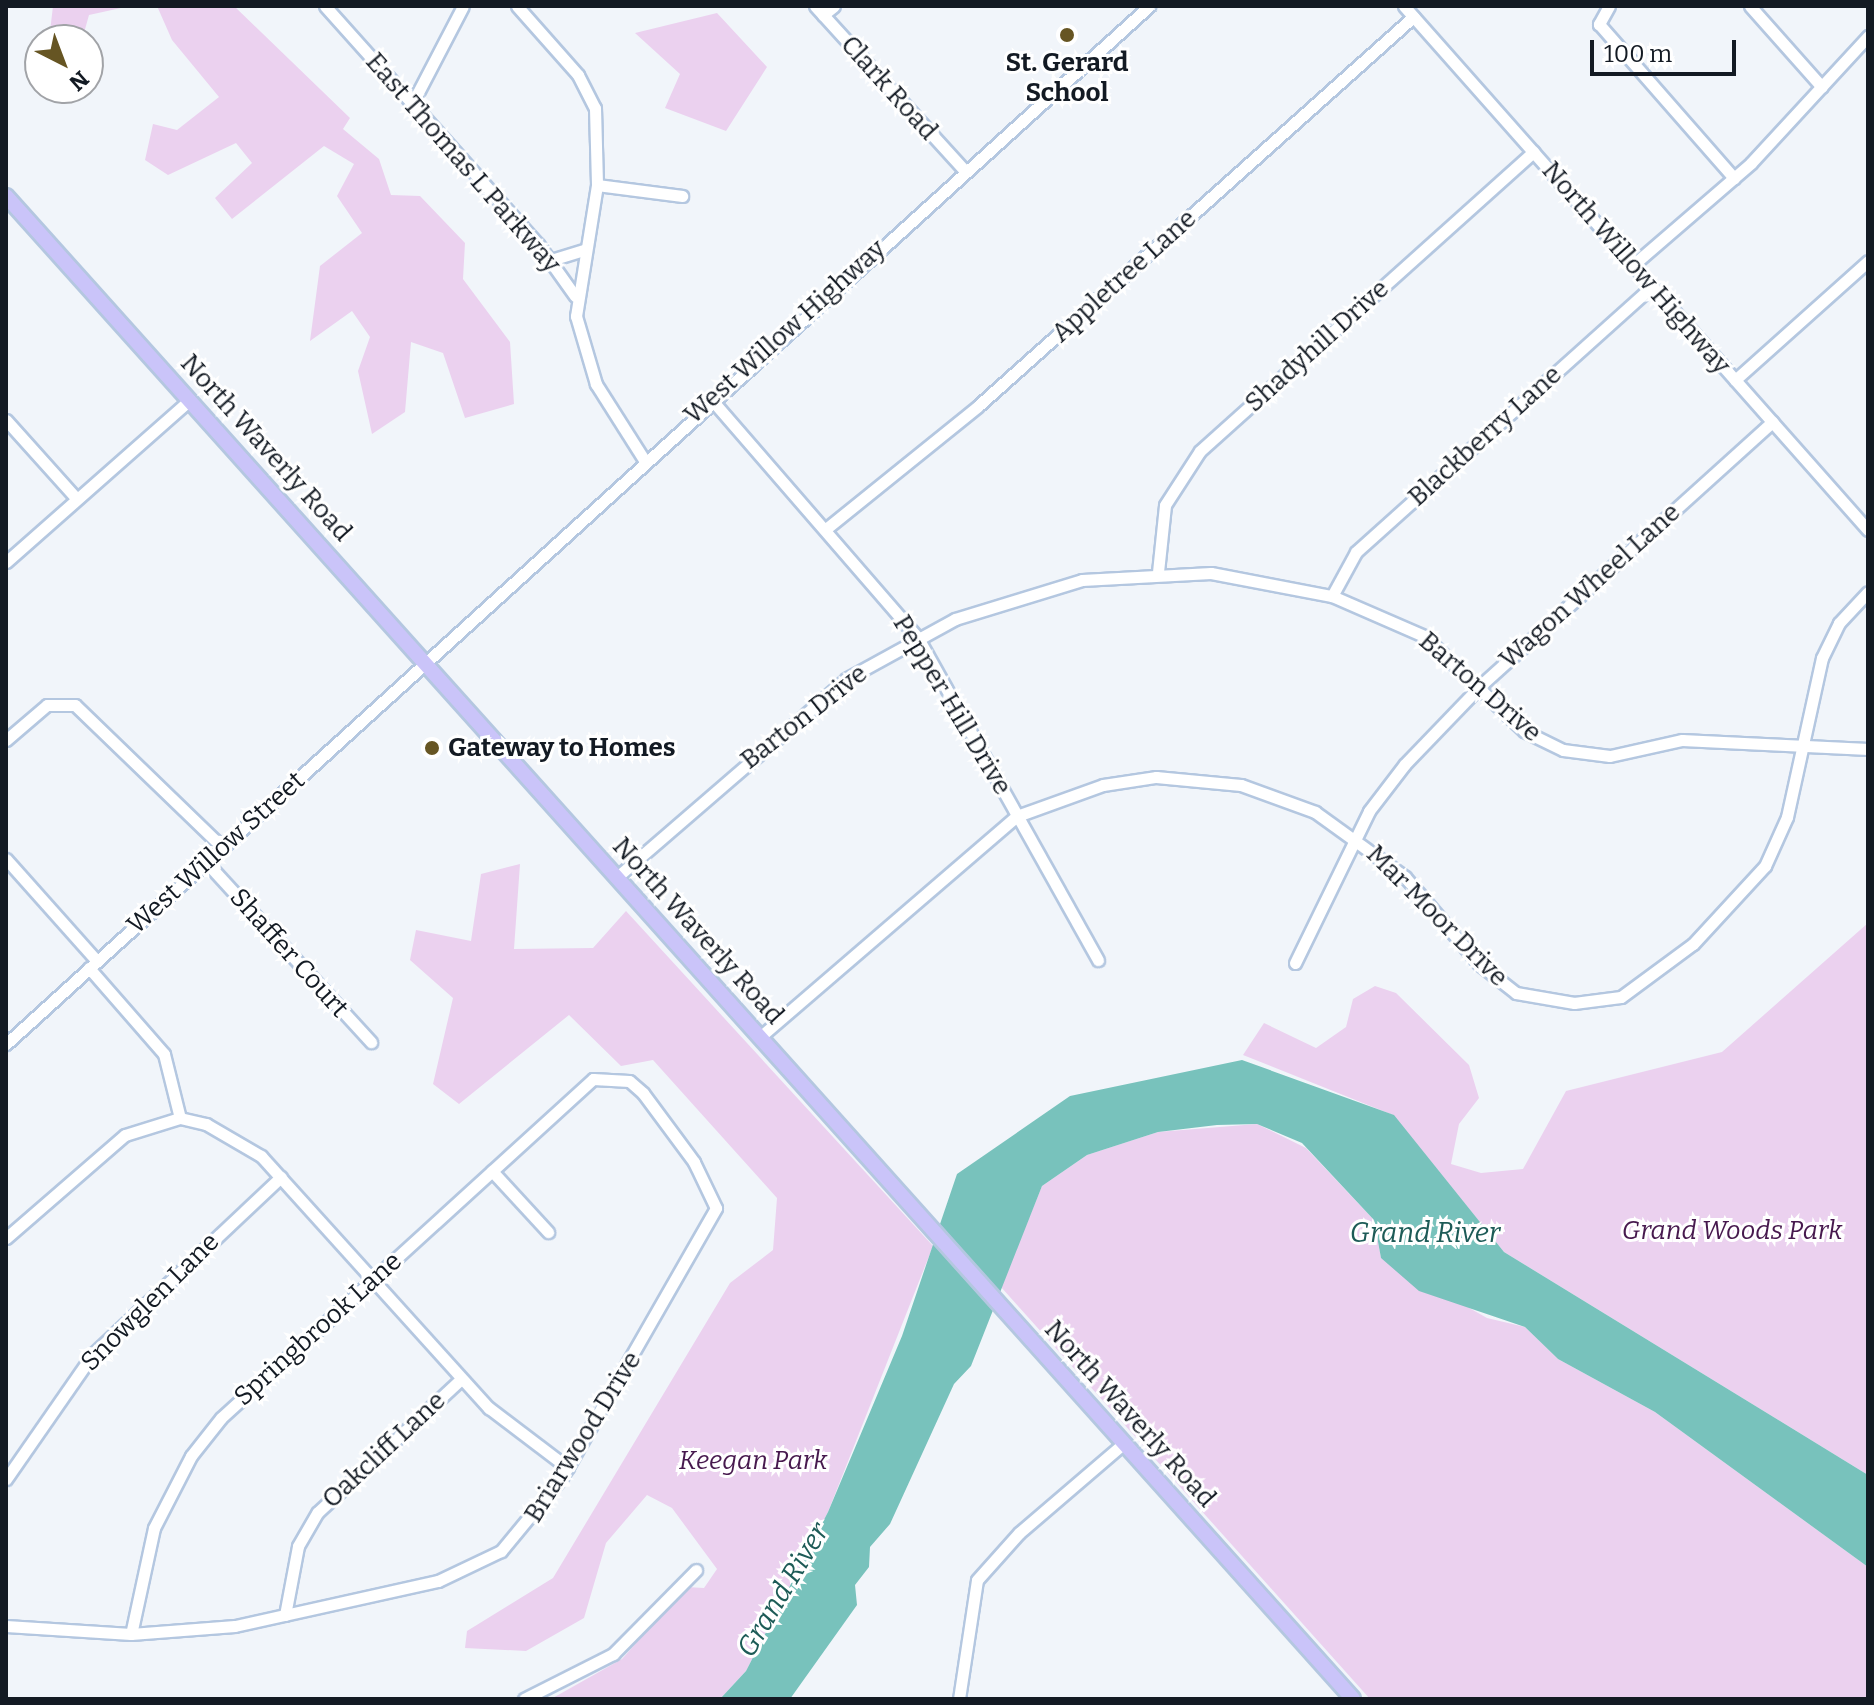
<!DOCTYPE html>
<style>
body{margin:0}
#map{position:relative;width:1874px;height:1705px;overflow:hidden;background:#f1f5fa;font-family:Bitter,serif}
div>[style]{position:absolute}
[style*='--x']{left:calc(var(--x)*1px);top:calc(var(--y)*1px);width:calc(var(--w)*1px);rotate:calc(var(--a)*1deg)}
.green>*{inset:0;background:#ebd1ef}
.water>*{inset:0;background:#78c2bc}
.roads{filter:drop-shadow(2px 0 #b4c7e0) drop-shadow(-2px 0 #b4c7e0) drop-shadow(0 2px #b4c7e0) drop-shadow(0 -2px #b4c7e0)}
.minor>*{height:11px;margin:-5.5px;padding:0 5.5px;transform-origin:5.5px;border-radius:5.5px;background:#fff}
.major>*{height:14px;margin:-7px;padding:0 7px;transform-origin:7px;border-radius:7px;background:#cac4f9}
.dots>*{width:22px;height:22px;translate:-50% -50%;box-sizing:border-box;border:4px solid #fff;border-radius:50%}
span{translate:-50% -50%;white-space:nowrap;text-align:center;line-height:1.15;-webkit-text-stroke:6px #fff;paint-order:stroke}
.poi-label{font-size:26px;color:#131a23;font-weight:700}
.left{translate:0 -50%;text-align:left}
.street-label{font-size:26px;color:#131a23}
.park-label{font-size:26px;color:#47194e;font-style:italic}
.water-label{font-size:28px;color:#1d5b57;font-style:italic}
.frame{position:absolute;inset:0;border:8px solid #131a23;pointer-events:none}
.north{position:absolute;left:24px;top:24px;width:80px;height:80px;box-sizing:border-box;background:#fff;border:2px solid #a1a3a7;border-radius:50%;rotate:138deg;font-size:22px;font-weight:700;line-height:32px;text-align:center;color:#131a23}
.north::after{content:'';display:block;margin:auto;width:28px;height:36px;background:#665523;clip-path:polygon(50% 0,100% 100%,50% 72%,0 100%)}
.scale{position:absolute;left:1590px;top:40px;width:146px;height:36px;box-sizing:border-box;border:4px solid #131a23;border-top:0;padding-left:10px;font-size:24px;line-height:28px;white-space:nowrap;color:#131a23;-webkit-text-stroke:6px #fff;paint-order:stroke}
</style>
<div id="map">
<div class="green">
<i style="clip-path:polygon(53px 6px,130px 6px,89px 15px,82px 40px,49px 40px)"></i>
<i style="clip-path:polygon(157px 6px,234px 6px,350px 118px,343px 129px,379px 159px,391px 195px,420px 196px,465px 243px,463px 279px,510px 342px,514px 404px,465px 418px,443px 353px,411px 342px,405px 412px,372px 434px,358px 371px,370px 337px,352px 311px,310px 341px,320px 266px,362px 233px,337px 196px,354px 164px,324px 146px,232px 219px,215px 198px,252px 163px,236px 143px,168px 175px,145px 160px,153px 124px,177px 130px,219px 97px,172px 40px)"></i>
<i style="clip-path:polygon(717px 13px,767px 67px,726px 131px,665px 108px,680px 74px,635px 33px)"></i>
<i style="clip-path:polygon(520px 864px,514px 949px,593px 948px,626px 911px,933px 1246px,828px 1512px,746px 1671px,720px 1699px,551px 1699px,622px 1659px,686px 1587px,704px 1588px,717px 1569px,672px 1508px,647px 1495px,606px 1543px,584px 1618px,526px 1651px,465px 1648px,467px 1631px,553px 1578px,730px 1283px,773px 1250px,777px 1198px,653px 1060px,621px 1066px,569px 1015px,459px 1104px,433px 1084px,453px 998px,410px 960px,416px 930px,471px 941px,481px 874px)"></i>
<i style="clip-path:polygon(1868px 923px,1868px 1475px,1504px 1252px,1393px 1115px,1243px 1055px,1264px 1023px,1316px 1048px,1346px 1027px,1353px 999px,1375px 986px,1396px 993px,1469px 1065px,1479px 1098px,1459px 1124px,1451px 1164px,1481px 1173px,1523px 1169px,1566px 1091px,1722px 1052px)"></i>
<i style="clip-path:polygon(1257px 1124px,1306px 1148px,1374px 1220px,1381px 1258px,1487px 1318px,1525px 1327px,1558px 1359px,1655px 1412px,1868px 1567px,1868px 1699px,1370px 1699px,1001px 1287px,1042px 1186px,1087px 1155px,1158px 1132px)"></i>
</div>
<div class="water">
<i style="clip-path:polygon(1242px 1060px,1394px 1115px,1504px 1252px,1868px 1475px,1868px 1567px,1655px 1412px,1558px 1359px,1525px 1327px,1419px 1291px,1381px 1258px,1374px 1220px,1302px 1143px,1257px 1124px,1217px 1125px,1158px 1132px,1087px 1155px,1042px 1186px,971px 1366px,954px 1384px,890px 1524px,870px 1547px,869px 1567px,855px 1585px,857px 1605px,790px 1699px,720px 1699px,746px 1671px,828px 1512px,902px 1336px,957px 1174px,1070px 1096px)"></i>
</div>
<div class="roads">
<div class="minor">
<i style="--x:325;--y:6;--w:319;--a:48.2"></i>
<i style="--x:538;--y:244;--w:64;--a:54.6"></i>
<i style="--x:517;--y:6;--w:92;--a:48.5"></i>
<i style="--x:578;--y:75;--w:37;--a:63"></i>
<i style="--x:595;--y:108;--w:77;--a:88.5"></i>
<i style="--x:597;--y:185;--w:133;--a:99.1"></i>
<i style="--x:576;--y:316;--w:71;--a:73.6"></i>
<i style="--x:596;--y:384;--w:88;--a:57.6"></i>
<i style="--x:815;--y:6;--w:222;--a:47.7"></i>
<i style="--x:1404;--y:6;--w:700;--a:48.48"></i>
<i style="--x:1609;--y:6;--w:21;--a:119"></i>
<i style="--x:1599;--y:24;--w:205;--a:48.8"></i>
<i style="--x:1750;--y:6;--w:108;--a:48.4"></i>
<i style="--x:823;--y:15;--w:14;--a:-39"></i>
<i style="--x:412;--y:104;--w:110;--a:-62.5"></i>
<i style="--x:597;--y:185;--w:86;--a:7.4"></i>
<i style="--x:551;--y:260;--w:34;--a:-17"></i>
<i style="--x:1633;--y:265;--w:156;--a:-40.8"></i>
<i style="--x:1751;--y:163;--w:173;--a:-47.3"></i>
<i style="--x:1735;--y:380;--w:178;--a:-41.8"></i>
<i style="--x:711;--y:399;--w:316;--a:49.1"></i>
<i style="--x:918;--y:638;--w:369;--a:60.8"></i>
<i style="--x:6;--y:420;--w:106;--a:48.1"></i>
<i style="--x:827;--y:528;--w:194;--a:-38.9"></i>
<i style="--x:978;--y:406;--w:584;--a:-41.8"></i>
<i style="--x:6;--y:562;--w:245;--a:-41.4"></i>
<i style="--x:1158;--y:572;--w:67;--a:-84"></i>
<i style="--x:1165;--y:505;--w:64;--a:-57.1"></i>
<i style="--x:1200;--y:451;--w:448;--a:-41.9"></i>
<i style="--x:1332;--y:596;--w:50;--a:-61.4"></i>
<i style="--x:1356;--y:552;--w:398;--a:-41.9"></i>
<i style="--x:6;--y:740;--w:54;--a:-40.5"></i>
<i style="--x:47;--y:705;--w:28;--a:0"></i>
<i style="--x:75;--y:705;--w:206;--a:44"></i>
<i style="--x:6;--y:859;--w:137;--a:48.3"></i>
<i style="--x:207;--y:863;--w:243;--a:47.5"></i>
<i style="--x:617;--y:877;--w:303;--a:-40.8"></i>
<i style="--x:846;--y:679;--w:124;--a:-28.8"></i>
<i style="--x:955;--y:619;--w:133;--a:-17.1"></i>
<i style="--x:1082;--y:580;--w:129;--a:-3.1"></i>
<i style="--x:1211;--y:573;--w:123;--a:10.8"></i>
<i style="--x:1332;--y:596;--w:100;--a:23.5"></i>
<i style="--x:1424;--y:636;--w:138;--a:43.5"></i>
<i style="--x:1524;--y:731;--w:43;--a:26"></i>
<i style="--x:1563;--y:750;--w:47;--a:7.3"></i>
<i style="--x:1610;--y:756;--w:74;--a:-12.5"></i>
<i style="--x:1682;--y:740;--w:186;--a:2.8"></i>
<i style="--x:1295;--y:963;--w:169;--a:-64"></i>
<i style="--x:1369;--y:811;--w:59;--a:-52.5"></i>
<i style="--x:1405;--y:764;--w:108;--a:-46.1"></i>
<i style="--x:1480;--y:686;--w:394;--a:-42.1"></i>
<i style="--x:89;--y:968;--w:114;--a:48.9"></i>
<i style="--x:164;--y:1054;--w:66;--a:76"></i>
<i style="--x:761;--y:1036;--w:338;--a:-40.7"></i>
<i style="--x:1017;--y:816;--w:91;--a:-19.8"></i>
<i style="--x:1103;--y:785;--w:54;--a:-8.6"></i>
<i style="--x:1156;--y:777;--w:85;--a:5.4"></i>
<i style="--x:1241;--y:785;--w:79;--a:20"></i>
<i style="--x:1315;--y:812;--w:111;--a:35.8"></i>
<i style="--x:1405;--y:877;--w:114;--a:49.6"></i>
<i style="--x:1479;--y:964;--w:47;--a:38.1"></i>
<i style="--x:1516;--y:993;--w:59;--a:9.8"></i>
<i style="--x:1574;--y:1003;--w:47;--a:-7.3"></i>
<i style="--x:1621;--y:997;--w:89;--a:-36.4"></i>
<i style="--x:1693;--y:944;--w:106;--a:-47.3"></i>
<i style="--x:1765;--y:866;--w:54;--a:-65.8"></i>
<i style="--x:1787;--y:817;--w:163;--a:-77.6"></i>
<i style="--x:1822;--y:658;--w:39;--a:-64"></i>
<i style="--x:1839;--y:623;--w:42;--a:-46.9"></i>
<i style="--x:6;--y:1044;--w:1544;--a:-42.24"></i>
<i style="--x:492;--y:1171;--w:83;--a:47.4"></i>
<i style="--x:6;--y:1238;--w:157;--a:-40.9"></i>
<i style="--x:125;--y:1135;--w:58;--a:-17.2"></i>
<i style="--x:180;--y:1118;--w:27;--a:13"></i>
<i style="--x:206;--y:1124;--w:64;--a:30.2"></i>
<i style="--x:261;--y:1156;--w:340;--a:47.9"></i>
<i style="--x:489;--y:1408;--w:99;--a:37.2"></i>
<i style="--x:6;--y:1479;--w:152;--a:-55.2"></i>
<i style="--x:93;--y:1354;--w:258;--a:-43.3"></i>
<i style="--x:285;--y:1615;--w:70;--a:-79.3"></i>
<i style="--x:298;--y:1546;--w:39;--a:-60"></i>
<i style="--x:318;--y:1512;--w:195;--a:-42.9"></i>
<i style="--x:6;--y:1626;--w:125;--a:3.7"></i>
<i style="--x:131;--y:1634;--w:104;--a:-4.4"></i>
<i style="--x:235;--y:1626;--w:208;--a:-12.5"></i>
<i style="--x:438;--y:1581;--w:70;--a:-25.5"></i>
<i style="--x:501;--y:1551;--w:96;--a:-50.5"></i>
<i style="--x:562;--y:1477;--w:310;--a:-60.2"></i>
<i style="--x:716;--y:1208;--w:51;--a:-115.6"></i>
<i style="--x:694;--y:1162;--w:86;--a:-126.5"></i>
<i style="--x:643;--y:1093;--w:18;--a:-139"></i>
<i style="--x:629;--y:1081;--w:36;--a:-177"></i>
<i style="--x:593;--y:1079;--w:503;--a:137.66"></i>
<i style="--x:221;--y:1418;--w:48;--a:128.3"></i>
<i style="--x:191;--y:1456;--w:81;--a:117.2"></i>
<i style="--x:154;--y:1528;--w:108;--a:102.2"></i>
<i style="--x:524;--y:1699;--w:100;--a:-26.8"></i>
<i style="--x:613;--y:1654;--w:118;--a:-45.3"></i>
<i style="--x:959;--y:1699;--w:120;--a:-81.4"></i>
<i style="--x:977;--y:1580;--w:63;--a:-48.2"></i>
<i style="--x:1019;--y:1533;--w:137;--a:-40.6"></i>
</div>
<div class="major">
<i style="--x:6;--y:196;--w:2018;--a:48.13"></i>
</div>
</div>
<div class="dots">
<i style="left:1067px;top:35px;background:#665523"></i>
<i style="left:432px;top:748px;background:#665523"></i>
</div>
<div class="poi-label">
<span style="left:1067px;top:78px">St. Gerard<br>School</span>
<span class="left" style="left:448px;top:748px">Gateway to Homes</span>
</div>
<div class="street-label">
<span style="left:889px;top:88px;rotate:48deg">Clark Road</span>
<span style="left:463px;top:163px;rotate:49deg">East Thomas L Parkway</span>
<span style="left:1636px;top:268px;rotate:49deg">North Willow Highway</span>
<span style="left:1124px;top:276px;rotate:-42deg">Appletree Lane</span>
<span style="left:785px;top:332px;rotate:-42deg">West Willow Highway</span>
<span style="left:1317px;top:346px;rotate:-42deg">Shadyhill Drive</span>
<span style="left:1485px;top:436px;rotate:-42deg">Blackberry Lane</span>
<span style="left:266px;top:448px;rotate:48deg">North Waverly Road</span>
<span style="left:1590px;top:586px;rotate:-42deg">Wagon Wheel Lane</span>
<span style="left:1480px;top:687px;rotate:41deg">Barton Drive</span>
<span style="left:952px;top:705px;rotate:59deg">Pepper Hill Drive</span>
<span style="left:804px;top:717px;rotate:-38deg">Barton Drive</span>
<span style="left:216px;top:853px;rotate:-42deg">West Willow Street</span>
<span style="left:1437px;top:916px;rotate:45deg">Mar Moor Drive</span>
<span style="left:698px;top:931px;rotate:48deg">North Waverly Road</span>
<span style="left:289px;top:953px;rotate:48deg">Shaffer Court</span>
<span style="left:150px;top:1302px;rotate:-45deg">Snowglen Lane</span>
<span style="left:318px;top:1329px;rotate:-42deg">Springbrook Lane</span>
<span style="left:1130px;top:1414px;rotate:48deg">North Waverly Road</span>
<span style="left:583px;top:1437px;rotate:-58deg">Briarwood Drive</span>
<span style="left:384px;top:1450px;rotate:-43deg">Oakcliff Lane</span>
</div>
<div class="park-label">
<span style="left:1732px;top:1231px">Grand Woods Park</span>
<span style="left:753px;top:1461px">Keegan Park</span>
</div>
<div class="water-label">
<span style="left:1425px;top:1233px">Grand River</span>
<span style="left:783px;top:1590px;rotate:-59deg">Grand River</span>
</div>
<div class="frame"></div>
<div class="north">N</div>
<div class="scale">100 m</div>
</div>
